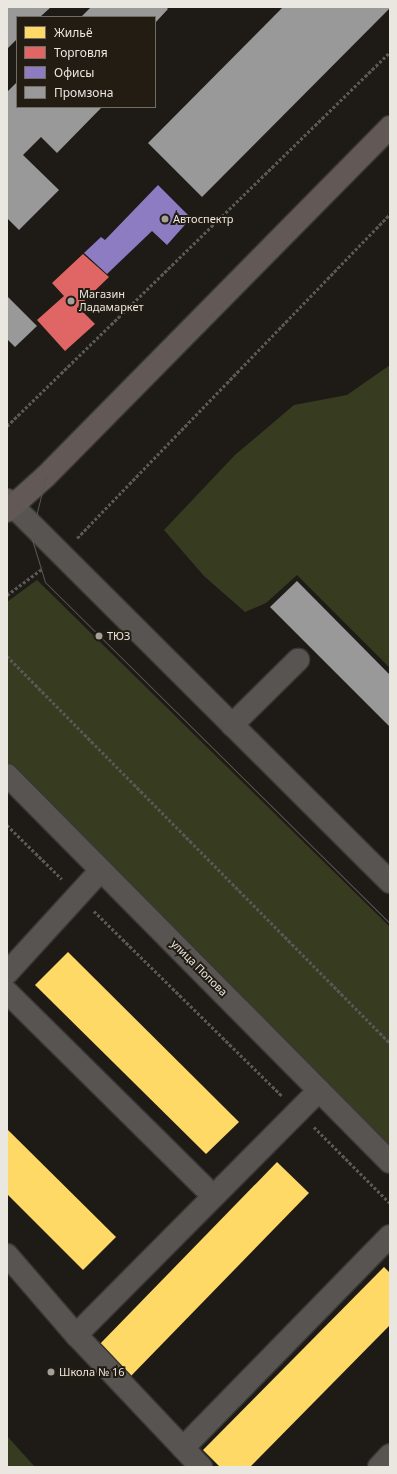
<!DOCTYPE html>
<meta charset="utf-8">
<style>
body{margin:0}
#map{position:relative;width:397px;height:1474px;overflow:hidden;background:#1e1b16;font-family:"Noto Sans",sans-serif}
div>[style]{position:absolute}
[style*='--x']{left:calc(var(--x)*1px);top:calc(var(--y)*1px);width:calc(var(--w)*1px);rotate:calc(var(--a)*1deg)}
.green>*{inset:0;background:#373c20}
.homes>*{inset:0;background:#ffd966}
.shops>*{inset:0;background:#e06666}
.offices>*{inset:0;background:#8e7cc3}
.industry>*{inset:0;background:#999}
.path>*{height:2.5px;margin-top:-1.25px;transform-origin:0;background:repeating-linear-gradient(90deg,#5a5754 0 3px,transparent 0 5px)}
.roads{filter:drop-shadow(1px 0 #393733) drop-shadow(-1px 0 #393733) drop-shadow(0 1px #393733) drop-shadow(0 -1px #393733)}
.minor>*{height:22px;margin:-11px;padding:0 11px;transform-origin:11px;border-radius:11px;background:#575451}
.major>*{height:22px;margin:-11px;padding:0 11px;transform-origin:11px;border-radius:11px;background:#625855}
.tram>*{height:1px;margin:-0.5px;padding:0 0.5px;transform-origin:0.5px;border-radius:0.5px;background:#5a5754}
.dots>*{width:11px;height:11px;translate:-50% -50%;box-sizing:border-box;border:2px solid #221c13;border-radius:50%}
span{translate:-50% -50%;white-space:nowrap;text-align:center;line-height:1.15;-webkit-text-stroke:4px #221c13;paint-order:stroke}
.poi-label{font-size:11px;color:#eae6e0}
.left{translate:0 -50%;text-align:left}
.street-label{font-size:11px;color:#eae6e0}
.frame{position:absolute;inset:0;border:8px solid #eae6e0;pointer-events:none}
.legend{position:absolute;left:16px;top:16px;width:140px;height:92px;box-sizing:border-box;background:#221c13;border:1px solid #726d65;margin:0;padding:5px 7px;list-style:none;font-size:12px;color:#eae6e0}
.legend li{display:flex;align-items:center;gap:8px;height:20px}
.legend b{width:20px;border:1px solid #726d65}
</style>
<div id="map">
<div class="green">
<i style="clip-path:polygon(390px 365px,390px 668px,297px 575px,266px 603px,245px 612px,204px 576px,164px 530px,235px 455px,294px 405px,347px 395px)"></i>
<i style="clip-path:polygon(37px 580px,390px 927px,390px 1157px,7px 769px,7px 602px)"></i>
<i style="clip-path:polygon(7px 1436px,35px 1467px,7px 1467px)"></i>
</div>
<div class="homes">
<i style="clip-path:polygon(68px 952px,239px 1122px,206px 1154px,35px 985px)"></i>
<i style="clip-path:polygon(7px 1129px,116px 1237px,83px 1270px,7px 1194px)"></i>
<i style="clip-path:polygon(277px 1162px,309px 1193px,129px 1378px,97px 1347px)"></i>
<i style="clip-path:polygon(384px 1267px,390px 1273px,390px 1325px,250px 1467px,220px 1467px,203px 1450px)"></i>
</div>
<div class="shops">
<i style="clip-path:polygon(83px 254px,109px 277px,78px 307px,95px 324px,65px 351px,37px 320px,64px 296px,52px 283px)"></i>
</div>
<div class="offices">
<i style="clip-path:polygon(158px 185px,191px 218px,167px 245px,152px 231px,107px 274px,84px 253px,101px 237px,105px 240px)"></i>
</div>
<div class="industry">
<i style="clip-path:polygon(7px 7px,51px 7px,40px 17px,17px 17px,17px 39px,7px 49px)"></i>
<i style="clip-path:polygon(91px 7px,166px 7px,168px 9px,155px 23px,155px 17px,81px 17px)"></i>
<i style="clip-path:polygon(283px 7px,390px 8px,202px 197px,148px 143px)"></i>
<i style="clip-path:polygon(17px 82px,17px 107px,102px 107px,57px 153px,41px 137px,23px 155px,59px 190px,19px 230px,7px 218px,7px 92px)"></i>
<i style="clip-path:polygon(7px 296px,37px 326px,15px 347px,7px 339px)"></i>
<i style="clip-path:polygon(297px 581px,390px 675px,390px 727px,270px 607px)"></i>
</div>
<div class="path">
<i style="--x:7;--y:426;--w:535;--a:-44.32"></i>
<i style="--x:77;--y:538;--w:450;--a:-46"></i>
<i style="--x:7;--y:595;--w:45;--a:-36.9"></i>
<i style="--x:7;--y:656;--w:544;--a:45.3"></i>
<i style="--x:7;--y:825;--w:77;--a:44.5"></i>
<i style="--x:94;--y:911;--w:264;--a:44.5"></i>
<i style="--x:314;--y:1127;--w:107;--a:45"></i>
</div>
<div class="roads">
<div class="minor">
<i style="--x:7;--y:500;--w:541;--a:44.93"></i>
<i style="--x:232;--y:725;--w:93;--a:-44.6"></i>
<i style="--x:7;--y:775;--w:544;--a:45.3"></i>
<i style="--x:7;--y:973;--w:139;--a:-47.6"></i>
<i style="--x:7;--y:992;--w:290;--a:44.7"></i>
<i style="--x:7;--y:1255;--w:106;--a:49.2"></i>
<i style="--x:183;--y:1448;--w:296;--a:-45.7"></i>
<i style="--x:201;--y:1467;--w:182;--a:-133.4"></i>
<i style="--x:76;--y:1335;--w:345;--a:-45.2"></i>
<i style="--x:379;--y:1467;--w:16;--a:-47"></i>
</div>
<div class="major">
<i style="--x:7;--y:511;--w:52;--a:-41.9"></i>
<i style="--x:46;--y:476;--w:490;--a:-45.4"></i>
</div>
</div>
<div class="tram">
<i style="--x:46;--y:476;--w:62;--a:104"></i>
<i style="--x:31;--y:536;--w:48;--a:73.1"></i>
<i style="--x:45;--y:582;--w:486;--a:44.7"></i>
</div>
<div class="dots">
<i style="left:165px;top:219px;background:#a39f99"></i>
<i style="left:71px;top:301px;background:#a39f99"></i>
<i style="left:99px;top:636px;background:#a39f99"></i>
<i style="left:51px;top:1372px;background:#a39f99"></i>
</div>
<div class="poi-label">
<span class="left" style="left:173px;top:219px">Автоспектр</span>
<span class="left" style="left:79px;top:301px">Магазин<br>Ладамаркет</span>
<span class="left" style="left:107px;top:636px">ТЮЗ</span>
<span class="left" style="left:59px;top:1372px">Школа № 16</span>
</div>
<div class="street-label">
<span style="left:199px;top:968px;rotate:45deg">улица Попова</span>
</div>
<div class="frame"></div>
<ul class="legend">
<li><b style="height:11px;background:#ffd966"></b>Жильё</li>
<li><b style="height:11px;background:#e06666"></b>Торговля</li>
<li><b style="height:11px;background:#8e7cc3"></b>Офисы</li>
<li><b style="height:11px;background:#999"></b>Промзона</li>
</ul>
</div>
